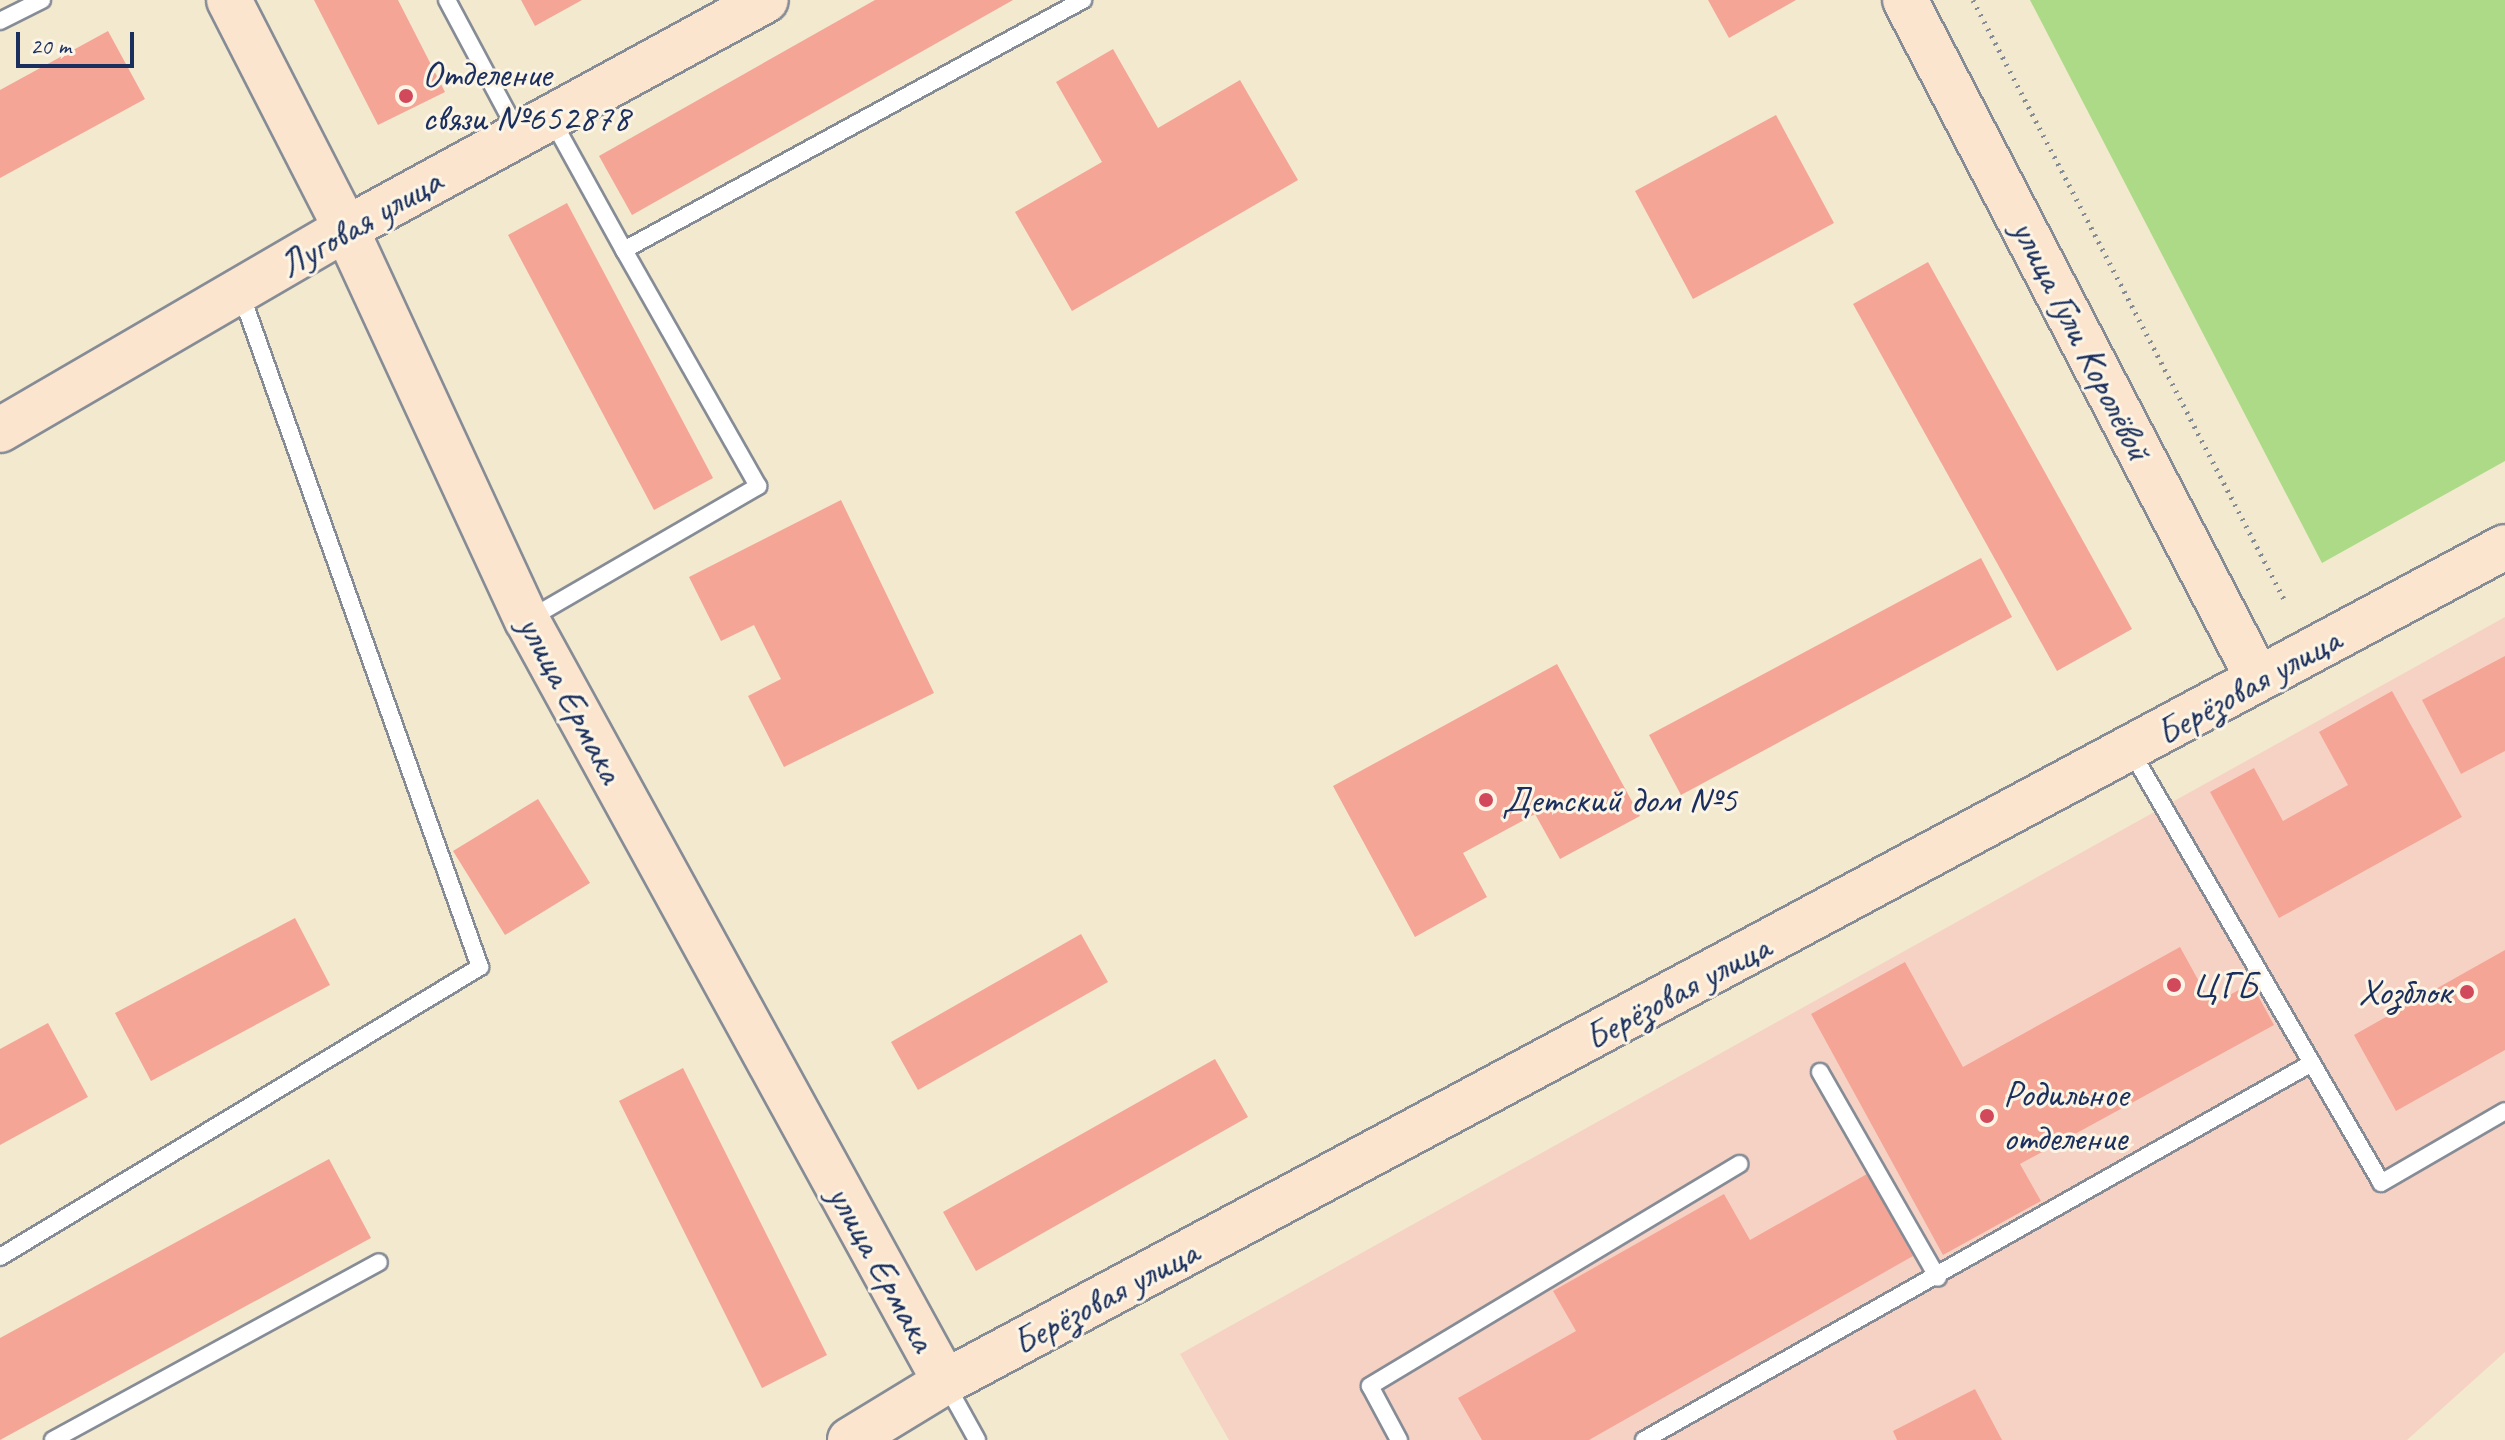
<!DOCTYPE html>
<meta charset="utf-8">
<style>
body{margin:0}
#map{position:relative;width:2505px;height:1440px;overflow:hidden;background:#f2e9ce;font-family:Caveat,sans-serif}
div>[style]{position:absolute}
[style*='--x']{left:calc(var(--x)*1px);top:calc(var(--y)*1px);width:calc(var(--w)*1px);rotate:calc(var(--a)*1deg)}
.built>*{inset:0;background:#f6d2c5}
.green>*{inset:0;background:#acda87}
.building>*{inset:0;background:#f5a596}
.path>*{height:5px;margin-top:-2.5px;transform-origin:0;background:repeating-linear-gradient(90deg,#868c96 0 2px,transparent 0 8px)}
.roads{filter:drop-shadow(2px 0 #868c96) drop-shadow(-2px 0 #868c96) drop-shadow(0 2px #868c96) drop-shadow(0 -2px #868c96)}
.lane>*{height:16px;margin:-8px;padding:0 8px;transform-origin:8px;border-radius:8px;background:#fff}
.secondary>*{height:44px;margin:-22px;padding:0 22px;transform-origin:22px;border-radius:22px;background:#fce5cf}
.dots>*{width:22px;height:22px;translate:-50% -50%;box-sizing:border-box;border:4px solid #fcf5e5;border-radius:50%}
span{translate:-50% -50%;white-space:nowrap;text-align:center;line-height:1.15;-webkit-text-stroke:6px #fcf5e5;paint-order:stroke}
.poi-label{font-size:38px;color:#1b2f5e}
.left{translate:0 -50%;text-align:left}
.right{translate:-100% -50%;text-align:right}
.street-label{font-size:38px;color:#1b2f5e}
.scale{position:absolute;left:16px;top:32px;width:118px;height:36px;box-sizing:border-box;border:4px solid #1b2f5e;border-top:0;padding-left:10px;font-size:24px;line-height:28px;white-space:nowrap;color:#1b2f5e;-webkit-text-stroke:6px #fcf5e5;paint-order:stroke}
</style>
<div id="map">
<div class="built">
<i style="clip-path:polygon(2505px 617px,2505px 1352px,2407px 1440px,1229px 1440px,1180px 1354px)"></i>
</div>
<div class="green">
<i style="clip-path:polygon(2030px 0,2505px 0,2505px 461px,2322px 563px)"></i>
</div>
<div class="building">
<i style="clip-path:polygon(314px 0,398px 0,445px 92px,378px 125px)"></i>
<i style="clip-path:polygon(521px 0,582px 0,535px 26px)"></i>
<i style="clip-path:polygon(875px 0,1013px 0,632px 215px,599px 156px)"></i>
<i style="clip-path:polygon(1708px 0,1796px 0,1729px 38px)"></i>
<i style="clip-path:polygon(108px 31px,145px 99px,0 178px,0 90px)"></i>
<i style="clip-path:polygon(1113px 49px,1158px 128px,1240px 80px,1298px 180px,1072px 311px,1015px 212px,1102px 162px,1056px 82px)"></i>
<i style="clip-path:polygon(1776px 115px,1834px 223px,1693px 299px,1635px 191px)"></i>
<i style="clip-path:polygon(567px 203px,713px 478px,654px 510px,508px 235px)"></i>
<i style="clip-path:polygon(1928px 262px,2132px 629px,2057px 671px,1853px 304px)"></i>
<i style="clip-path:polygon(841px 500px,934px 693px,784px 767px,748px 696px,781px 679px,754px 625px,721px 641px,689px 577px)"></i>
<i style="clip-path:polygon(1981px 558px,2012px 617px,1681px 795px,1649px 735px)"></i>
<i style="clip-path:polygon(2505px 656px,2505px 751px,2461px 774px,2422px 700px)"></i>
<i style="clip-path:polygon(1557px 664px,1640px 816px,1560px 859px,1535px 814px,1463px 853px,1487px 897px,1415px 937px,1333px 786px)"></i>
<i style="clip-path:polygon(2392px 691px,2462px 817px,2279px 918px,2210px 792px,2254px 768px,2283px 821px,2348px 785px,2319px 732px)"></i>
<i style="clip-path:polygon(538px 799px,590px 883px,505px 935px,453px 851px)"></i>
<i style="clip-path:polygon(295px 918px,330px 985px,151px 1081px,115px 1013px)"></i>
<i style="clip-path:polygon(1081px 934px,1108px 982px,918px 1090px,891px 1042px)"></i>
<i style="clip-path:polygon(2180px 947px,2212px 1005px,2251px 983px,2274px 1025px,2020px 1164px,2041px 1201px,1943px 1255px,1811px 1014px,1905px 962px,1963px 1067px)"></i>
<i style="clip-path:polygon(2505px 950px,2505px 1050px,2396px 1111px,2354px 1035px)"></i>
<i style="clip-path:polygon(48px 1023px,88px 1097px,0 1145px,0 1049px)"></i>
<i style="clip-path:polygon(1215px 1059px,1248px 1117px,976px 1271px,943px 1212px)"></i>
<i style="clip-path:polygon(683px 1068px,827px 1355px,762px 1388px,619px 1101px)"></i>
<i style="clip-path:polygon(329px 1159px,371px 1238px,0 1440px,0 1338px)"></i>
<i style="clip-path:polygon(1867px 1174px,1913px 1256px,1589px 1440px,1482px 1440px,1458px 1398px,1576px 1331px,1553px 1291px,1724px 1194px,1750px 1240px)"></i>
<i style="clip-path:polygon(1975px 1389px,2002px 1440px,1897px 1440px,1893px 1431px)"></i>
</div>
<div class="path">
<i style="--x:1973;--y:0;--w:675;--a:62.56"></i>
</div>
<div class="roads">
<div class="lane">
<i style="--x:447;--y:0;--w:151;--a:61.9"></i>
<i style="--x:0;--y:21;--w:47;--a:-26.6"></i>
<i style="--x:551;--y:118;--w:151;--a:61.1"></i>
<i style="--x:529;--y:619;--w:265;--a:-30.1"></i>
<i style="--x:758;--y:486;--w:271;--a:-119.6"></i>
<i style="--x:624;--y:250;--w:523;--a:-28.58"></i>
<i style="--x:2131;--y:751;--w:499;--a:59.9"></i>
<i style="--x:2381;--y:1183;--w:143;--a:-30.1"></i>
<i style="--x:1820;--y:1072;--w:237;--a:60.2"></i>
<i style="--x:0;--y:1257;--w:561;--a:-31.14"></i>
<i style="--x:480;--y:967;--w:714;--a:-109.55"></i>
<i style="--x:946;--y:1384;--w:64;--a:61"></i>
<i style="--x:53;--y:1440;--w:371;--a:-28.6"></i>
<i style="--x:1399;--y:1440;--w:61;--a:-118.2"></i>
<i style="--x:1370;--y:1386;--w:431;--a:-31"></i>
<i style="--x:1644;--y:1440;--w:767;--a:-29.44"></i>
</div>
<div class="secondary">
<i style="--x:229;--y:0;--w:257;--a:62.9"></i>
<i style="--x:346;--y:229;--w:431;--a:65.2"></i>
<i style="--x:527;--y:620;--w:869;--a:61.25"></i>
<i style="--x:1905;--y:0;--w:765;--a:62.53"></i>
<i style="--x:0;--y:430;--w:400;--a:-30.2"></i>
<i style="--x:346;--y:229;--w:478;--a:-28.6"></i>
<i style="--x:850;--y:1440;--w:111;--a:-31.4"></i>
<i style="--x:945;--y:1382;--w:1769;--a:-28.16"></i>
</div>
</div>
<div class="dots">
<i style="left:406px;top:96px;background:#d1495b"></i>
<i style="left:1486px;top:800px;background:#d1495b"></i>
<i style="left:2174px;top:985px;background:#d1495b"></i>
<i style="left:2467px;top:992px;background:#d1495b"></i>
<i style="left:1987px;top:1116px;background:#d1495b"></i>
</div>
<div class="poi-label">
<span class="left" style="left:422px;top:96px">Отделение<br>связи №652878</span>
<span class="left" style="left:1502px;top:800px">Детский дом №5</span>
<span class="left" style="left:2192px;top:985px">ЦГБ</span>
<span class="right" style="left:2451px;top:992px">Хозблок</span>
<span class="left" style="left:2003px;top:1116px">Родильное<br>отделение</span>
</div>
<div class="street-label">
<span style="left:360px;top:223px;rotate:-30deg">Луговая улица</span>
<span style="left:2082px;top:340px;rotate:63deg">улица Гули Королёвой</span>
<span style="left:2248px;top:686px;rotate:-29deg">Берёзовая улица</span>
<span style="left:571px;top:699px;rotate:62deg">улица Ермака</span>
<span style="left:1677px;top:992px;rotate:-28deg">Берёзовая улица</span>
<span style="left:882px;top:1268px;rotate:61deg">улица Ермака</span>
<span style="left:1105px;top:1297px;rotate:-28deg">Берёзовая улица</span>
</div>
<div class="scale">20 m</div>
</div>
